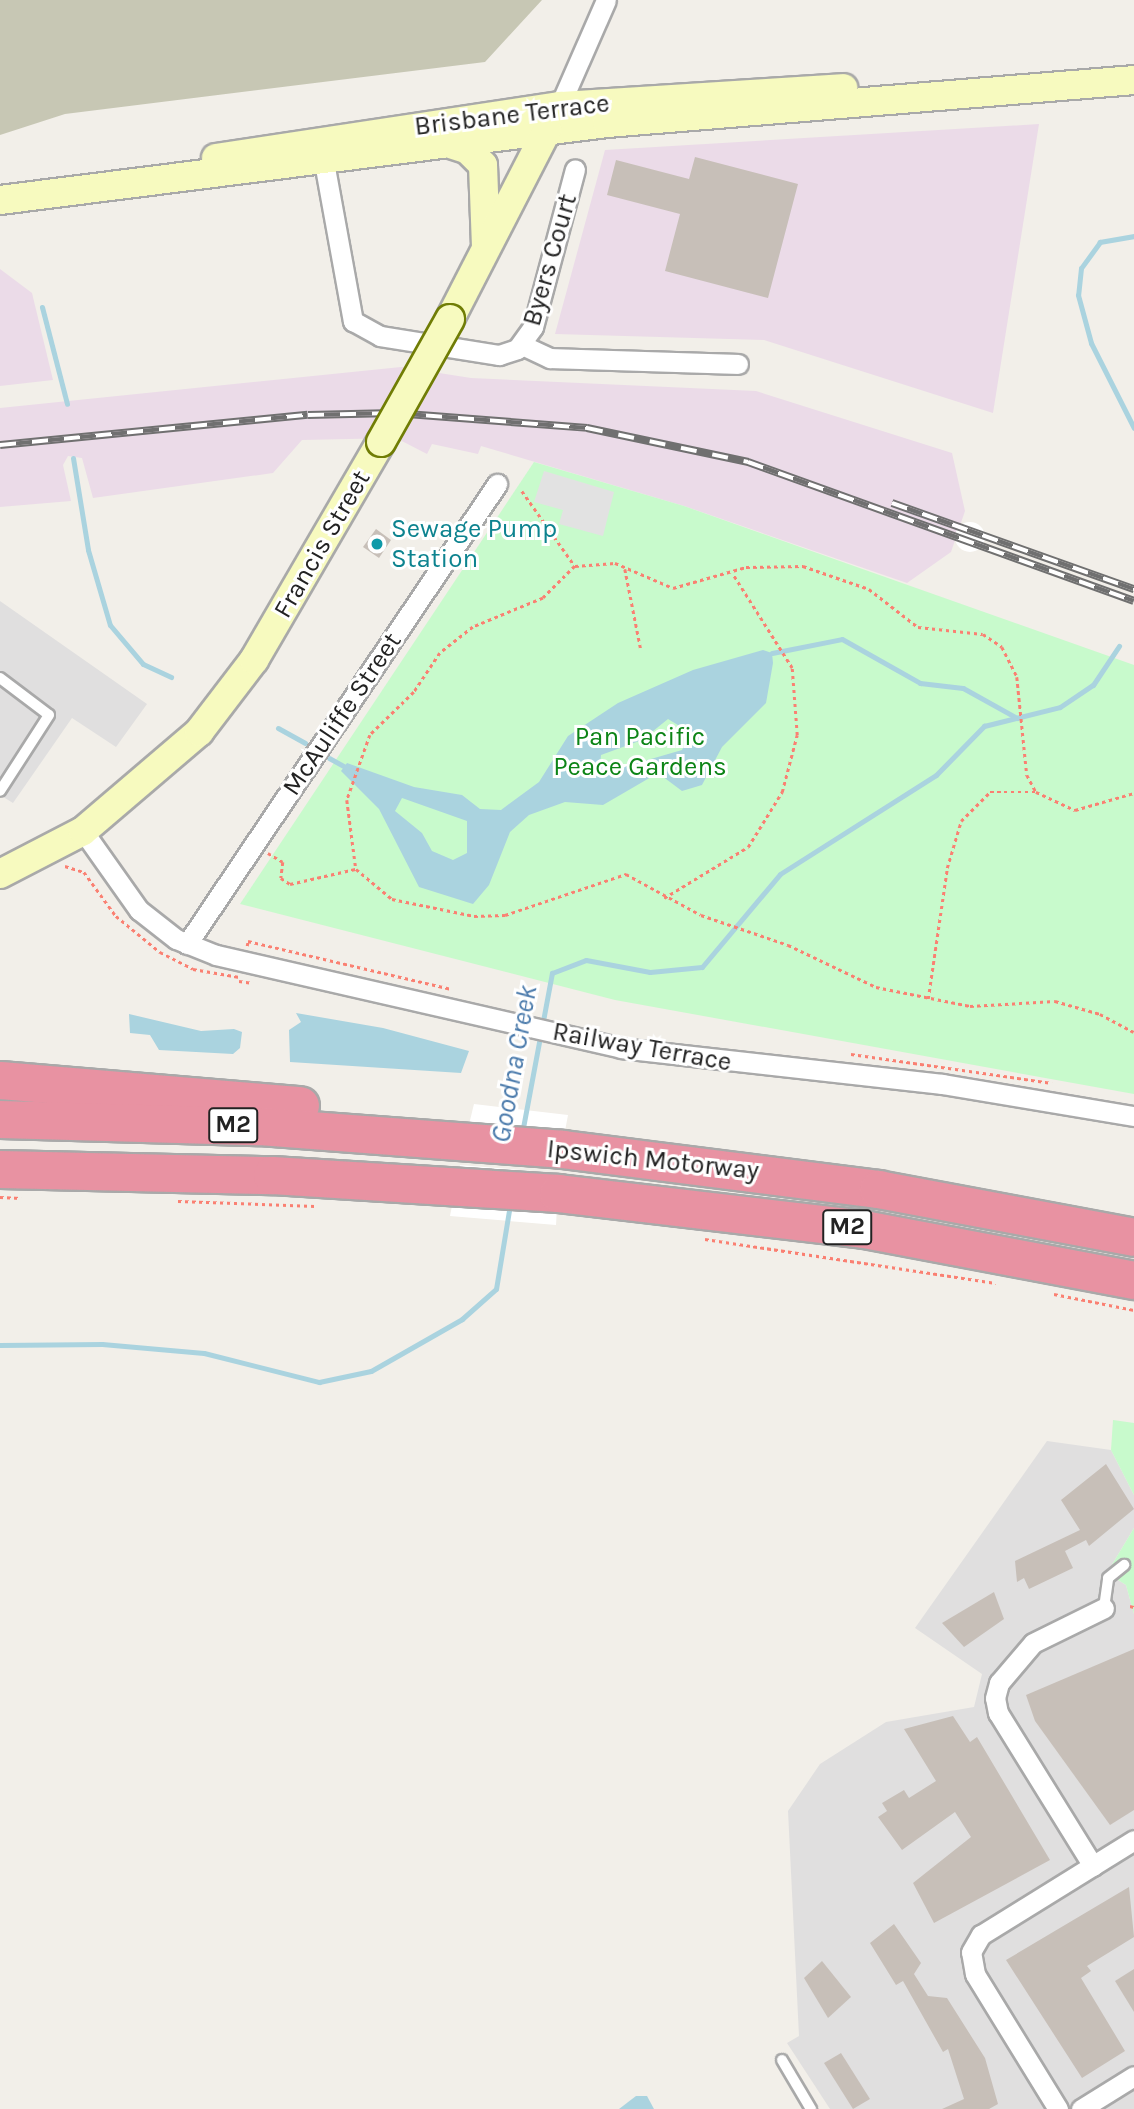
<!DOCTYPE html>
<style>
body{margin:0}
#map{position:relative;width:1134px;height:2109px;overflow:hidden;background:#f2efe9;font-family:Karla,sans-serif}
div>[style]{position:absolute}
[style*='--x']{left:calc(var(--x)*1px);top:calc(var(--y)*1px);width:calc(var(--w)*1px);rotate:calc(var(--a)*1deg)}
.residential>*{inset:0;background:#e0dfdf}
.industrial>*{inset:0;background:#ebdbe8}
.construction>*{inset:0;background:#c7c7b4}
.park>*{inset:0;background:#c8facc}
.parking>*{inset:0;background:#e2e2e2}
.water>*{inset:0;background:#aad3df}
.pier>*{inset:0;background:#fff}
.round{border-radius:50%}
.stream>*{height:5px;margin:-2.5px;padding:0 2.5px;transform-origin:2.5px;border-radius:2.5px;background:#aad3df}
.building>*{inset:0;background:#c7bfb8}
.path>*{height:2.5px;margin-top:-1.25px;transform-origin:0;background:repeating-linear-gradient(90deg,#fa8072 0 3.5px,transparent 0 7px)}
.roads{filter:drop-shadow(2px 0 #a9a9a9) drop-shadow(-2px 0 #a9a9a9) drop-shadow(0 2px #a9a9a9) drop-shadow(0 -2px #a9a9a9)}
.lane>*{height:10px;margin:-5px;padding:0 5px;transform-origin:5px;border-radius:5px;background:#fff}
.street>*{height:19px;margin:-9.5px;padding:0 9.5px;transform-origin:9.5px;border-radius:9.5px;background:#fff}
.secondary>*{height:28px;margin:-14px;padding:0 14px;transform-origin:14px;border-radius:14px;background:#f7fabf}
.highway>*{height:37px;margin:-18.5px;padding:0 18.5px;transform-origin:18.5px;border-radius:18.5px;background:#e892a2}
.rail>*{height:8px;margin-top:-4px;transform-origin:0;background:repeating-linear-gradient(90deg,#fff 0 16px,#707070 0 32px);box-sizing:border-box;border-block:2px solid #707070}
.bridges{filter:drop-shadow(2px 0 #707d05) drop-shadow(-2px 0 #707d05) drop-shadow(0 2px #707d05) drop-shadow(0 -2px #707d05)}
.secondary-bridge>*{height:28px;margin:-14px;padding:0 14px;transform-origin:14px;border-radius:14px;background:#f7fabf}
.dots>*{width:19px;height:19px;translate:-50% -50%;box-sizing:border-box;border:4px solid #fff;border-radius:50%}
span{translate:-50% -50%;white-space:nowrap;text-align:center;line-height:1.15;-webkit-text-stroke:6px #fff;paint-order:stroke}
.shield-label span{padding:2px 5px;background:#fff;border:2px solid;border-radius:5px;-webkit-text-stroke-width:0}
.shield-label{font-size:24px;color:#222;font-weight:700}
.street-label{font-size:26px;color:#222}
.culture-label{font-size:26px;color:#0d838f}
.left{translate:0 -50%;text-align:left}
.park-label{font-size:26px;color:#0c8416}
.water-label{font-size:28px;color:#4a7aab;font-style:italic}
</style>
<div id="map">
<div class="residential">
<i style="clip-path:polygon(0 601px,147px 704px,116px 747px,72px 718px,13px 803px,0 795px)"></i>
<i style="clip-path:polygon(1047px 1441px,1111px 1450px,1134px 1495px,1134px 1528px,1107px 1573px,1126px 1585px,1134px 1614px,1134px 2109px,830px 2109px,787px 2043px,799px 2036px,788px 1811px,820px 1764px,886px 1722px,974px 1707px,982px 1674px,915px 1628px)"></i>
</div>
<div class="industrial">
<i style="clip-path:polygon(1039px 124px,993px 413px,764px 340px,555px 334px,605px 150px)"></i>
<i style="clip-path:polygon(0 269px,32px 293px,53px 380px,0 386px)"></i>
<i style="clip-path:polygon(401px 367px,471px 378px,756px 391px,952px 453px,965px 511px,951px 552px,907px 583px,684px 506px,481px 446px,478px 454px,432px 444px,427px 454px,396px 438px,302px 440px,273px 473px,93px 498px,82px 458px,68px 456px,63px 465px,71px 501px,0 507px,0 408px)"></i>
</div>
<div class="construction">
<i style="clip-path:polygon(0 0,542px 0,485px 62px,65px 114px,0 135px)"></i>
</div>
<div class="park">
<i style="clip-path:polygon(534px 462px,684px 506px,1134px 665px,1134px 1094px,615px 1000px,240px 904px)"></i>
<i style="clip-path:polygon(1113px 1420px,1134px 1423px,1134px 1495px,1111px 1450px)"></i>
<i style="clip-path:polygon(1134px 1528px,1134px 1614px,1126px 1585px,1107px 1573px)"></i>
</div>
<div class="parking">
<i style="clip-path:polygon(544px 471px,614px 492px,603px 536px,559px 524px,563px 510px,534px 502px)"></i>
</div>
<div class="water">
<i style="clip-path:polygon(evenodd,763px 650px,772px 653px,773px 663px,766px 703px,722px 747px,702px 785px,682px 791px,658px 773px,603px 805px,565px 802px,529px 815px,510px 832px,489px 885px,473px 904px,419px 887px,379px 809px,341px 771px,347px 763px,414px 787px,462px 795px,480px 809px,501px 810px,539px 782px,568px 736px,618px 703px,693px 670px,763px 650px,668px 719px,691px 733px,682px 750px,613px 770px,600px 766px,601px 755px,642px 740px,668px 719px,763px 650px,402px 798px,467px 821px,467px 853px,453px 860px,432px 851px,422px 833px,395px 811px,402px 798px)"></i>
<i style="clip-path:polygon(296px 1013px,383px 1028px,469px 1051px,461px 1073px,290px 1062px,289px 1030px,301px 1022px)"></i>
<i style="clip-path:polygon(129px 1014px,201px 1031px,234px 1029px,242px 1032px,240px 1048px,233px 1054px,159px 1050px,150px 1035px,130px 1033px)"></i>
<i style="clip-path:polygon(636px 2096px,647px 2096px,654px 2109px,619px 2109px)"></i>
</div>
<div class="pier">
<i class="round" style="left:955px;top:522px;width:30px;height:30px"></i>
<i style="clip-path:polygon(474px 1104px,568px 1115px,558px 1169px,460px 1161px)"></i>
<i style="clip-path:polygon(460px 1165px,559px 1173px,556px 1225px,450px 1216px)"></i>
</div>
<div class="stream">
<i style="--x:1134;--y:236;--w:35;--a:170"></i>
<i style="--x:1100;--y:242;--w:32;--a:126"></i>
<i style="--x:1081;--y:268;--w:27;--a:96"></i>
<i style="--x:1078;--y:295;--w:50;--a:74.8"></i>
<i style="--x:1091;--y:343;--w:95;--a:63.2"></i>
<i style="--x:42;--y:307;--w:100;--a:75.5"></i>
<i style="--x:73;--y:458;--w:93;--a:80.7"></i>
<i style="--x:88;--y:550;--w:78;--a:73.7"></i>
<i style="--x:110;--y:625;--w:51;--a:49.8"></i>
<i style="--x:143;--y:664;--w:31;--a:25"></i>
<i style="--x:772;--y:653;--w:71;--a:-11.3"></i>
<i style="--x:842;--y:639;--w:90;--a:29.4"></i>
<i style="--x:920;--y:683;--w:43;--a:6.6"></i>
<i style="--x:963;--y:688;--w:62;--a:29.1"></i>
<i style="--x:278;--y:728;--w:31;--a:29"></i>
<i style="--x:329;--y:758;--w:25;--a:29"></i>
<i style="--x:522;--y:1133;--w:163;--a:-79.4"></i>
<i style="--x:552;--y:973;--w:36;--a:-21"></i>
<i style="--x:586;--y:960;--w:65;--a:10.6"></i>
<i style="--x:650;--y:972;--w:52;--a:-5.5"></i>
<i style="--x:702;--y:967;--w:121;--a:-50"></i>
<i style="--x:780;--y:874;--w:185;--a:-32.4"></i>
<i style="--x:936;--y:775;--w:69;--a:-45.6"></i>
<i style="--x:984;--y:726;--w:78;--a:-14"></i>
<i style="--x:1060;--y:707;--w:40;--a:-34"></i>
<i style="--x:1093;--y:685;--w:47;--a:-56.3"></i>
<i style="--x:0;--y:1345;--w:102;--a:-0.6"></i>
<i style="--x:102;--y:1344;--w:102;--a:5"></i>
<i style="--x:204;--y:1353;--w:119;--a:14.2"></i>
<i style="--x:319;--y:1382;--w:53;--a:-11.9"></i>
<i style="--x:371;--y:1371;--w:105;--a:-29.7"></i>
<i style="--x:462;--y:1319;--w:45;--a:-41.4"></i>
<i style="--x:496;--y:1289;--w:86;--a:-80.6"></i>
</div>
<div class="building">
<i style="clip-path:polygon(695px 157px,798px 184px,768px 298px,665px 271px,680px 214px,607px 195px,616px 160px,689px 179px)"></i>
<i style="clip-path:polygon(376px 529px,391px 540px,379px 558px,363px 547px)"></i>
<i style="clip-path:polygon(1106px 1464px,1134px 1509px,1089px 1546px,1086px 1540px,1065px 1551px,1073px 1568px,1029px 1589px,1024px 1578px,1017px 1582px,1015px 1561px,1080px 1530px,1061px 1500px)"></i>
<i style="clip-path:polygon(994px 1592px,1004px 1619px,964px 1647px,942px 1623px)"></i>
<i style="clip-path:polygon(1134px 1649px,1134px 1810px,1110px 1825px,1035px 1721px,1026px 1695px)"></i>
<i style="clip-path:polygon(953px 1716px,970px 1742px,977px 1737px,1050px 1860px,934px 1923px,913px 1883px,971px 1837px,955px 1812px,902px 1850px,878px 1817px,887px 1811px,882px 1803px,904px 1790px,909px 1798px,936px 1781px,904px 1729px)"></i>
<i style="clip-path:polygon(1129px 1887px,1134px 1937px,1087px 1966px,1091px 1971px,1081px 1978px,1125px 2051px,1082px 2078px,1006px 1960px)"></i>
<i style="clip-path:polygon(894px 1924px,921px 1963px,914px 1974px,928px 1996px,947px 1998px,985px 2058px,998px 2104px,989px 2109px,942px 2109px,964px 2099px,948px 2049px,943px 2052px,903px 1981px,896px 1985px,870px 1943px)"></i>
<i style="clip-path:polygon(822px 1961px,851px 1997px,828px 2018px,804px 1978px)"></i>
<i style="clip-path:polygon(1134px 1969px,1134px 2012px,1115px 1981px)"></i>
<i style="clip-path:polygon(841px 2053px,870px 2099px,853px 2109px,824px 2063px)"></i>
</div>
<div class="path">
<i style="--x:522;--y:491;--w:92;--a:54.8"></i>
<i style="--x:575;--y:566;--w:45;--a:135"></i>
<i style="--x:543;--y:598;--w:76;--a:157.5"></i>
<i style="--x:473;--y:627;--w:42;--a:141.8"></i>
<i style="--x:440;--y:653;--w:47;--a:123.7"></i>
<i style="--x:414;--y:692;--w:62;--a:135.7"></i>
<i style="--x:370;--y:735;--w:69;--a:109.5"></i>
<i style="--x:347;--y:800;--w:70;--a:82.6"></i>
<i style="--x:356;--y:869;--w:47;--a:39.8"></i>
<i style="--x:392;--y:899;--w:84;--a:11.7"></i>
<i style="--x:474;--y:916;--w:31;--a:-2"></i>
<i style="--x:505;--y:915;--w:128;--a:-18.7"></i>
<i style="--x:626;--y:874;--w:85;--a:28.7"></i>
<i style="--x:701;--y:915;--w:92;--a:19"></i>
<i style="--x:788;--y:945;--w:98;--a:25.5"></i>
<i style="--x:876;--y:987;--w:96;--a:11.4"></i>
<i style="--x:970;--y:1006;--w:85;--a:-3.4"></i>
<i style="--x:1055;--y:1001;--w:47;--a:16.1"></i>
<i style="--x:1100;--y:1014;--w:38;--a:28"></i>
<i style="--x:575;--y:566;--w:40;--a:-4.3"></i>
<i style="--x:615;--y:563;--w:63;--a:23.3"></i>
<i style="--x:673;--y:588;--w:76;--a:-16"></i>
<i style="--x:746;--y:567;--w:57;--a:-1"></i>
<i style="--x:803;--y:566;--w:70;--a:19.2"></i>
<i style="--x:869;--y:589;--w:62;--a:37.8"></i>
<i style="--x:918;--y:627;--w:65;--a:6.1"></i>
<i style="--x:983;--y:634;--w:23;--a:34"></i>
<i style="--x:1002;--y:647;--w:34;--a:63"></i>
<i style="--x:1017;--y:677;--w:99;--a:84.2"></i>
<i style="--x:1027;--y:775;--w:19;--a:62"></i>
<i style="--x:1036;--y:792;--w:43;--a:24.8"></i>
<i style="--x:1075;--y:810;--w:61;--a:-16.1"></i>
<i style="--x:625;--y:569;--w:83;--a:78.8"></i>
<i style="--x:268;--y:853;--w:17;--a:31"></i>
<i style="--x:283;--y:862;--w:16;--a:97"></i>
<i style="--x:281;--y:878;--w:11;--a:34"></i>
<i style="--x:290;--y:884;--w:67;--a:-13"></i>
<i style="--x:65;--y:866;--w:20;--a:18"></i>
<i style="--x:84;--y:872;--w:54;--a:54"></i>
<i style="--x:116;--y:916;--w:57;--a:39.3"></i>
<i style="--x:160;--y:952;--w:37;--a:27"></i>
<i style="--x:193;--y:969;--w:47;--a:9.9"></i>
<i style="--x:664;--y:898;--w:98;--a:-31.3"></i>
<i style="--x:748;--y:847;--w:65;--a:-58.3"></i>
<i style="--x:782;--y:792;--w:59;--a:-75.3"></i>
<i style="--x:797;--y:735;--w:67;--a:-94.3"></i>
<i style="--x:792;--y:668;--w:112;--a:-122.3"></i>
<i style="--x:247;--y:946;--w:5;--a:-79"></i>
<i style="--x:248;--y:941;--w:209;--a:13.3"></i>
<i style="--x:239;--y:981;--w:14;--a:8"></i>
<i style="--x:928;--y:999;--w:132;--a:-81.7"></i>
<i style="--x:947;--y:868;--w:49;--a:-73.4"></i>
<i style="--x:961;--y:821;--w:41;--a:-45"></i>
<i style="--x:990;--y:792;--w:46;--a:0"></i>
<i style="--x:851;--y:1054;--w:203;--a:8.2"></i>
<i style="--x:0;--y:1197;--w:21;--a:3"></i>
<i style="--x:178;--y:1201;--w:137;--a:2.1"></i>
<i style="--x:705;--y:1239;--w:294;--a:8.6"></i>
<i style="--x:1054;--y:1294;--w:82;--a:11.3"></i>
<i style="--x:1130;--y:1606;--w:4;--a:14"></i>
</div>
<div class="roads">
<div class="lane">
<i style="--x:0;--y:678;--w:61;--a:37.1"></i>
<i style="--x:49;--y:715;--w:90;--a:122.8"></i>
<i style="--x:1104;--y:1608;--w:30;--a:-82"></i>
<i style="--x:1108;--y:1578;--w:21;--a:-39"></i>
<i style="--x:782;--y:2060;--w:57;--a:59.4"></i>
</div>
<div class="street">
<i style="--x:556;--y:114;--w:124;--a:-66.3"></i>
<i style="--x:324;--y:162;--w:162;--a:79.7"></i>
<i style="--x:353;--y:321;--w:31;--a:29"></i>
<i style="--x:380;--y:336;--w:121;--a:9.1"></i>
<i style="--x:499;--y:355;--w:19;--a:-18"></i>
<i style="--x:517;--y:349;--w:27;--a:-54"></i>
<i style="--x:533;--y:327;--w:163;--a:-75.1"></i>
<i style="--x:522;--y:345;--w:31;--a:25"></i>
<i style="--x:550;--y:358;--w:188;--a:1.8"></i>
<i style="--x:83;--y:831;--w:97;--a:54.7"></i>
<i style="--x:139;--y:910;--w:47;--a:38.1"></i>
<i style="--x:176;--y:939;--w:43;--a:21.8"></i>
<i style="--x:216;--y:955;--w:416;--a:12.9"></i>
<i style="--x:621;--y:1048;--w:323;--a:6.4"></i>
<i style="--x:942;--y:1084;--w:195;--a:9.5"></i>
<i style="--x:187;--y:944;--w:555;--a:-56.02"></i>
<i style="--x:1093;--y:1866;--w:180;--a:-121.8"></i>
<i style="--x:998;--y:1713;--w:15;--a:-101"></i>
<i style="--x:995;--y:1698;--w:16;--a:-75"></i>
<i style="--x:999;--y:1683;--w:52;--a:-49.6"></i>
<i style="--x:1033;--y:1643;--w:79;--a:-26.2"></i>
<i style="--x:1058;--y:2109;--w:158;--a:-121.6"></i>
<i style="--x:975;--y:1974;--w:22;--a:-100"></i>
<i style="--x:971;--y:1952;--w:20;--a:-60"></i>
<i style="--x:981;--y:1935;--w:180;--a:-31.8"></i>
<i style="--x:1081;--y:2109;--w:62;--a:-31.9"></i>
</div>
<div class="secondary">
<i style="--x:447;--y:143;--w:22;--a:18"></i>
<i style="--x:468;--y:150;--w:21;--a:45"></i>
<i style="--x:483;--y:165;--w:80;--a:87.9"></i>
<i style="--x:216;--y:158;--w:348;--a:-8.6"></i>
<i style="--x:560;--y:106;--w:284;--a:-3.6"></i>
<i style="--x:0;--y:200;--w:612;--a:-7.23"></i>
<i style="--x:607;--y:123;--w:529;--a:-4.66"></i>
<i style="--x:450;--y:319;--w:212;--a:-62.8"></i>
<i style="--x:0;--y:874;--w:93;--a:-27.4"></i>
<i style="--x:83;--y:831;--w:153;--a:-40.5"></i>
<i style="--x:199;--y:732;--w:91;--a:-52.6"></i>
<i style="--x:254;--y:660;--w:252;--a:-59.8"></i>
</div>
<div class="highway">
<i style="--x:0;--y:1080;--w:301;--a:4.8"></i>
<i style="--x:0;--y:1119;--w:258;--a:1.6"></i>
<i style="--x:258;--y:1126;--w:305;--a:4.3"></i>
<i style="--x:562;--y:1149;--w:319;--a:7.2"></i>
<i style="--x:878;--y:1189;--w:260;--a:10.6"></i>
<i style="--x:0;--y:1169;--w:272;--a:1.3"></i>
<i style="--x:272;--y:1175;--w:287;--a:3.6"></i>
<i style="--x:558;--y:1193;--w:308;--a:6.7"></i>
<i style="--x:864;--y:1229;--w:275;--a:10.7"></i>
</div>
</div>
<div class="rail">
<i style="--x:0;--y:445;--w:309;--a:-5.6"></i>
<i style="--x:308;--y:415;--w:86;--a:-1.3"></i>
<i style="--x:394;--y:413;--w:194;--a:4.4"></i>
<i style="--x:587;--y:428;--w:165;--a:11.9"></i>
<i style="--x:748;--y:462;--w:410;--a:19.8"></i>
<i style="--x:892;--y:503;--w:257;--a:19.6"></i>
</div>
<div class="bridges">
<div class="secondary-bridge">
<i style="--x:381;--y:442;--w:141;--a:-60.7"></i>
</div>
</div>
<div class="dots">
<i style="left:377px;top:544px;background:#0f9aa8"></i>
</div>
<div class="shield-label">
<span style="left:233px;top:1125px">M2</span>
<span style="left:847px;top:1227px">M2</span>
</div>
<div class="street-label">
<span style="left:512px;top:115px;rotate:-7deg">Brisbane Terrace</span>
<span style="left:550px;top:260px;rotate:-74deg">Byers Court</span>
<span style="left:322px;top:544px;rotate:-60deg">Francis Street</span>
<span style="left:342px;top:714px;rotate:-56deg">McAuliffe Street</span>
<span style="left:642px;top:1047px;rotate:10deg">Railway Terrace</span>
<span style="left:653px;top:1160px;rotate:6deg">Ipswich Motorway</span>
</div>
<div class="culture-label">
<span class="left" style="left:391px;top:544px">Sewage Pump<br>Station</span>
</div>
<div class="park-label">
<span style="left:640px;top:752px">Pan Pacific<br>Peace Gardens</span>
</div>
<div class="water-label">
<span style="left:514px;top:1064px;rotate:-80deg">Goodna Creek</span>
</div>
</div>
